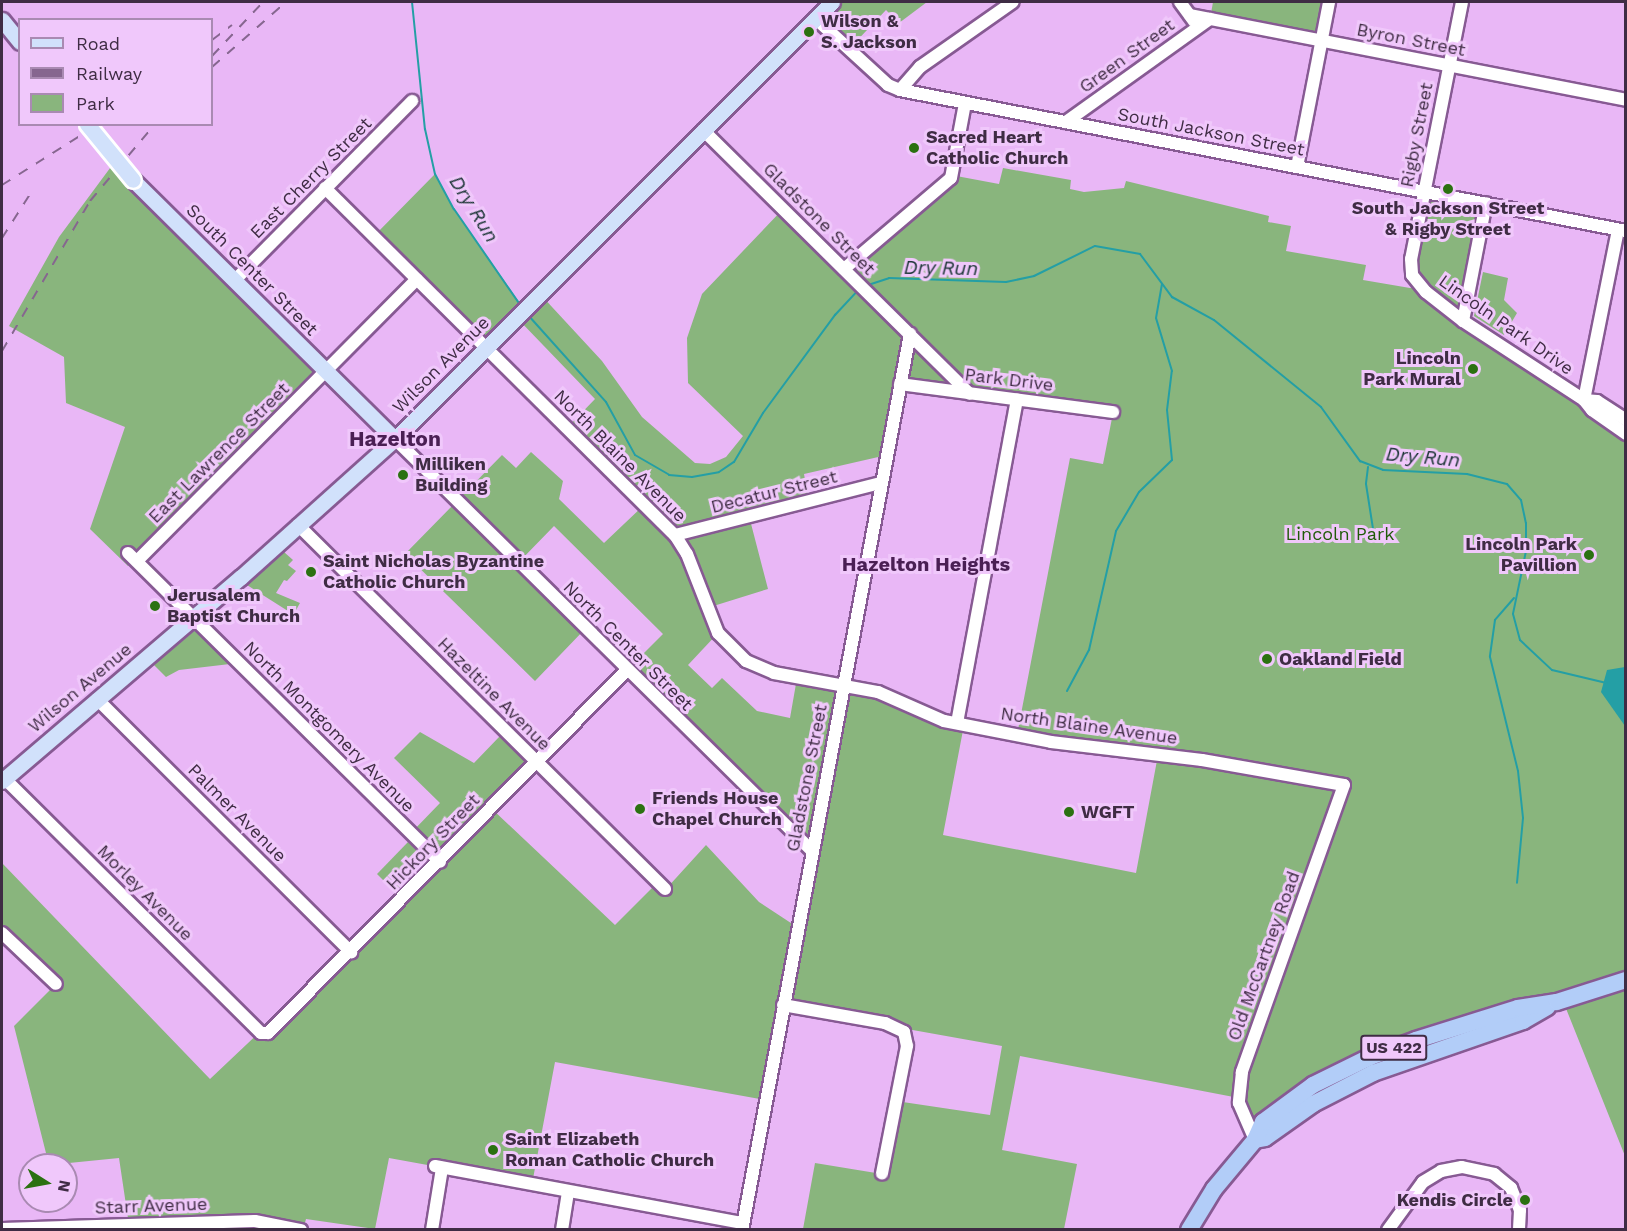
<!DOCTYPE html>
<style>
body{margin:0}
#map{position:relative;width:1627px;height:1231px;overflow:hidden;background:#e9b7f6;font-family:"Work Sans",sans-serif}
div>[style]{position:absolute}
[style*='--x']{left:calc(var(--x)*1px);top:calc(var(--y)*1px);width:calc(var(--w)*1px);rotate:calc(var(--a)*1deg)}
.green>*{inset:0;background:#89b57d}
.water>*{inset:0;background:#249fa5}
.stream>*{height:2px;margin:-1px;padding:0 1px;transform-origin:1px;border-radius:1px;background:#249fa5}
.roads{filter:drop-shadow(2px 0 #875a93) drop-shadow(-2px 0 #875a93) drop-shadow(0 2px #875a93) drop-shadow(0 -2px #875a93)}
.minor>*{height:12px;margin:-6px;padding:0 6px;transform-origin:6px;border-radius:6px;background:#fff}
.major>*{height:15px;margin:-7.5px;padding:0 7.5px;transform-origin:7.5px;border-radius:7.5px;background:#d1e1fb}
.highway>*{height:16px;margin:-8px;padding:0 8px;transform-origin:8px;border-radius:8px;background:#b2cdf8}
.rail>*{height:2px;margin-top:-1px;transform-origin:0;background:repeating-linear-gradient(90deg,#86668f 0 10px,transparent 0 20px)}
.bridges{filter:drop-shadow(2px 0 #fff) drop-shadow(-2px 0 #fff) drop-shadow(0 2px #fff) drop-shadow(0 -2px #fff)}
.major-bridge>*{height:15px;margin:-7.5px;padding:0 7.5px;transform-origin:7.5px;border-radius:7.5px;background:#d1e1fb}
.dots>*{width:16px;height:16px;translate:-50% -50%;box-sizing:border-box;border:3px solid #f0c8fb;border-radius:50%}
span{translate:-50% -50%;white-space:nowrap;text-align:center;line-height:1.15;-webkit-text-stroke:6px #f0c8fb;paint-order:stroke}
.shield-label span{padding:2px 4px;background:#f0c8fb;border:2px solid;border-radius:4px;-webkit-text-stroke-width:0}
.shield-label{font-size:16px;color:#3f2c44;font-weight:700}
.poi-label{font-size:18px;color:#3f2c44;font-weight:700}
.left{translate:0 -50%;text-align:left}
.right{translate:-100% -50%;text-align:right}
.street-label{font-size:18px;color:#3f2c44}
.park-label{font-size:18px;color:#1f5b08}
.water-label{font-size:20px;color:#1c3536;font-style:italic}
.neighbourhood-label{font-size:20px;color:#4a1f54;font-weight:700}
.quarter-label{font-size:21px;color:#4a1f54;font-weight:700}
.frame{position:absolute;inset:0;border:3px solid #3f2c44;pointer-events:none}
.legend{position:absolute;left:18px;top:18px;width:195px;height:108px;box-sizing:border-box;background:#f0c8fb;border:2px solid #a98ab2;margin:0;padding:8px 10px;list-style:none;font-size:18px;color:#3f2c44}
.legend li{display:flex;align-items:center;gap:12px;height:30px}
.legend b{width:30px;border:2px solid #a98ab2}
.north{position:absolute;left:18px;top:1153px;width:60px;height:60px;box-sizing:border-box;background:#f0c8fb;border:2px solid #a98ab2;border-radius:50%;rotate:101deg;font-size:16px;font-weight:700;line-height:24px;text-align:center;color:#3f2c44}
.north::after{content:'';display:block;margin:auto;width:21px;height:27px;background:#2b7111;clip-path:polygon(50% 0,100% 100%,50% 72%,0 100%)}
</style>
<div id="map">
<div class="green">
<i style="clip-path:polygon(826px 2px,927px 2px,899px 23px,886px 10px,849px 49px,815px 18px)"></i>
<i style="clip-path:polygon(1213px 2px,1329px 2px,1322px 41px,1210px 19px)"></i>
<i style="clip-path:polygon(116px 160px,326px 370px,128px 566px,90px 529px,125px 427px,66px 403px,64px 357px,9px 326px,59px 237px)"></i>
<i style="clip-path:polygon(evenodd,1003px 168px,1071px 180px,1070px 189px,1084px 192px,1124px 188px,1126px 181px,1269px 216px,1268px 222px,1291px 226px,1286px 251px,1366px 265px,1363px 280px,1410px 288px,1420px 286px,1412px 275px,1424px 191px,1486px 203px,1463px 321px,1625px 420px,1625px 1156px,1563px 1001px,1337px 1072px,1255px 1140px,1239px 1098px,1020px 1056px,1002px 1150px,1077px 1164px,1064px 1229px,803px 1229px,815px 1163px,882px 1174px,896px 1101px,990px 1115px,1002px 1046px,907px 1029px,904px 1032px,783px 1005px,766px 1100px,555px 1062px,532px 1184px,389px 1158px,375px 1229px,306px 1219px,303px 1230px,265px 1222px,129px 1225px,119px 1158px,49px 1165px,14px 1026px,56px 984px,2px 933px,2px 863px,210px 1079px,440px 862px,411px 833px,440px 803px,394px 758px,420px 732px,474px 763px,500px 736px,530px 765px,492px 809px,615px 925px,658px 882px,666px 889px,706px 845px,759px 902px,797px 927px,812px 851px,627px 670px,663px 634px,554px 526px,519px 562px,585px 629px,535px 681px,405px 554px,502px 455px,516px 468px,531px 452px,563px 481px,559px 499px,604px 543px,644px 505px,567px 428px,595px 399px,517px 318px,486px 348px,374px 236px,435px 174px,454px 209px,524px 309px,540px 294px,602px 361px,642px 417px,695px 463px,710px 464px,726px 457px,743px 436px,688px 383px,687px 338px,702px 294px,783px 209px,844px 269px,951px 175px,999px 184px,1003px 168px,900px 384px,1113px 413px,1103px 464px,1070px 458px,1017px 735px,1158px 755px,1136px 873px,943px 835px,964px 725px,865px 689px,797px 678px,790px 718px,757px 711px,722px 678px,712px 688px,688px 665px,718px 633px,707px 608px,768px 589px,749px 516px,809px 501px,804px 474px,887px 455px,900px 384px)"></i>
<i style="clip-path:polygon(1483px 272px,1508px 278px,1504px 300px,1517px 313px,1504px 335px,1474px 316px)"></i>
<i style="clip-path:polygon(284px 552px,293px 560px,288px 565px,296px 571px,287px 581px,284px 580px,276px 593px,300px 603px,295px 612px,299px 618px,247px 585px)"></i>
<i style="clip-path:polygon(195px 630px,230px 664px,179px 670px,166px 677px,154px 665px)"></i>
<i style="clip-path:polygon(408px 842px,432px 865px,400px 897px,377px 874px)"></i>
</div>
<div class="water">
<i style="clip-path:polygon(1625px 667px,1626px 667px,1625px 726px,1601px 692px,1607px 670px)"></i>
</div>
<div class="stream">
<i style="--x:412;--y:2;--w:128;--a:84.2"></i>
<i style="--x:425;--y:129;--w:46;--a:77.5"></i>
<i style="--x:435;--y:174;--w:40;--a:62"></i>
<i style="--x:454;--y:209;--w:118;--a:55.4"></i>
<i style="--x:865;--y:286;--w:25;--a:-18"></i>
<i style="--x:889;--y:278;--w:117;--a:2"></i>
<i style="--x:1006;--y:282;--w:29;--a:-12"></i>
<i style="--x:1034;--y:276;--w:68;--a:-26.2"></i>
<i style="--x:1095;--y:246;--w:46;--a:10.1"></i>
<i style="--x:1140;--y:254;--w:54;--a:53.3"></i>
<i style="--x:1172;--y:297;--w:48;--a:28.7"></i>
<i style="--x:1214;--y:320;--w:138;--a:39.1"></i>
<i style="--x:1321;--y:407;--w:67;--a:54.2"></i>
<i style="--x:1360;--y:461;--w:25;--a:21"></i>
<i style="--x:1383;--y:470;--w:84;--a:2.7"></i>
<i style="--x:1467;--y:474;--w:41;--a:14"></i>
<i style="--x:1507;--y:484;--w:21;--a:49"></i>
<i style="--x:1521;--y:500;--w:24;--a:78"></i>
<i style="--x:1526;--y:523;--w:28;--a:90"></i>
<i style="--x:1526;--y:551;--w:64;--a:101.7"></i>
<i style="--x:1513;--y:614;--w:27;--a:75"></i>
<i style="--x:1520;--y:640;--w:44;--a:43.2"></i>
<i style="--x:1552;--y:670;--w:56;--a:13.5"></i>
<i style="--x:528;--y:315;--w:117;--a:48.1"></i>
<i style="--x:606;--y:402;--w:60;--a:61.3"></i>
<i style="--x:635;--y:455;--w:39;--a:30"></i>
<i style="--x:669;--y:475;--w:23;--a:5"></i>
<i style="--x:692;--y:477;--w:27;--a:-10"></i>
<i style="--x:719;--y:472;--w:18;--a:-34"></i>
<i style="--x:734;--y:462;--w:57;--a:-59.4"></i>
<i style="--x:763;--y:413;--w:122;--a:-53.7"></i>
<i style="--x:835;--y:315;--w:34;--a:-47"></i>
<i style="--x:1368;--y:467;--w:17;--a:97"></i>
<i style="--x:1366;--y:484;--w:52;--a:81.1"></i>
<i style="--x:1514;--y:598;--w:29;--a:131"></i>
<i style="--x:1495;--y:620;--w:37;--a:98"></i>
<i style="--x:1490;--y:657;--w:117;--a:76.2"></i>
<i style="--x:1518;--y:771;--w:47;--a:83.9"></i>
<i style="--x:1523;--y:818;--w:65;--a:95.3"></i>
<i style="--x:1067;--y:691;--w:47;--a:-61.8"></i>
<i style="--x:1089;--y:650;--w:122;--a:-77.2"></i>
<i style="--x:1116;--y:531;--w:45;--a:-59.5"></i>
<i style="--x:1139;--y:492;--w:46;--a:-44.1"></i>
<i style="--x:1172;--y:460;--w:50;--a:-95.7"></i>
<i style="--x:1167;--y:410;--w:39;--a:-83"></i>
<i style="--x:1172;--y:371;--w:55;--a:-106.8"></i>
<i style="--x:1156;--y:318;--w:34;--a:-80"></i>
</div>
<div class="roads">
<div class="minor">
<i style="--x:1180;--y:2;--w:24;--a:54"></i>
<i style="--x:1462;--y:2;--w:262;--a:101.2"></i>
<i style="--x:1411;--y:259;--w:16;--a:86"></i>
<i style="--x:1412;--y:275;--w:22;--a:51"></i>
<i style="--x:1426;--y:292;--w:47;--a:38.1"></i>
<i style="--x:1463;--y:321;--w:145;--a:33.1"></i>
<i style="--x:1584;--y:400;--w:13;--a:51"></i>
<i style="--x:1592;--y:410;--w:42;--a:35.2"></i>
<i style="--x:1190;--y:15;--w:444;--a:11"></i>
<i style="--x:815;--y:18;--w:99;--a:42.5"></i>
<i style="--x:888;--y:85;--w:13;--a:23"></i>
<i style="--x:900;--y:90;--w:740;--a:10.99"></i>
<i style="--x:900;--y:90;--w:30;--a:-49"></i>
<i style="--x:920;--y:67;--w:113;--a:-35"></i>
<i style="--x:1066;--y:122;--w:177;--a:-35.6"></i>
<i style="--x:703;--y:130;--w:375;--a:44.7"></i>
<i style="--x:1297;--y:167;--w:168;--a:-79"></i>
<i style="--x:325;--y:188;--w:493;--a:44.8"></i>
<i style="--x:675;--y:535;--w:22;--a:58"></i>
<i style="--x:687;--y:554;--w:85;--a:68.6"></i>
<i style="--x:718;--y:633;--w:40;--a:45"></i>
<i style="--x:746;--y:661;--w:30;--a:23"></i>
<i style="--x:774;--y:673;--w:106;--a:10.4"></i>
<i style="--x:878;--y:692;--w:72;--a:23.7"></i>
<i style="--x:944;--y:721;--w:109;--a:11.1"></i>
<i style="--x:1051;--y:742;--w:152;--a:6.8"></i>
<i style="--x:1202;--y:760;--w:144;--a:10"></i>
<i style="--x:1344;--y:785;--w:305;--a:109.6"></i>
<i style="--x:1242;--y:1072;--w:31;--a:96"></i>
<i style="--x:1239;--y:1103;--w:40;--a:66.6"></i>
<i style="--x:844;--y:269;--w:140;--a:-40.4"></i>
<i style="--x:951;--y:178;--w:76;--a:-79.4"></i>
<i style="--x:235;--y:280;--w:252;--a:-45.3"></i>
<i style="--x:1463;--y:321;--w:120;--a:-79"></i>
<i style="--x:900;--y:384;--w:215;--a:7.5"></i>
<i style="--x:1584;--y:400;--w:173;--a:-78.7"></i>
<i style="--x:1584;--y:400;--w:13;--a:4"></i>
<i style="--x:1597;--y:401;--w:35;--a:33"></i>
<i style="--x:395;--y:439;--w:586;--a:44.65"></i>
<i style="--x:298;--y:525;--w:517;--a:44.76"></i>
<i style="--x:675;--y:535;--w:212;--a:-14.2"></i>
<i style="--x:128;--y:553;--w:439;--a:44.7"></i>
<i style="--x:137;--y:561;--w:397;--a:-45.2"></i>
<i style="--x:97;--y:699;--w:359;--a:44.9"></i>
<i style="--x:957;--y:723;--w:329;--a:-79.5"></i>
<i style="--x:4;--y:778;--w:362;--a:44.8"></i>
<i style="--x:261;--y:1033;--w:7;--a:0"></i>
<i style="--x:268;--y:1033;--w:511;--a:-45.32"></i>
<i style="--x:2;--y:933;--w:74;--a:43.4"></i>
<i style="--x:783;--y:1005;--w:104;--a:10"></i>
<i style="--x:885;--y:1023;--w:21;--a:25"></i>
<i style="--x:904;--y:1032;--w:14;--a:78"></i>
<i style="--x:907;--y:1046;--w:130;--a:101.1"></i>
<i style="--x:435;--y:1166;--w:313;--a:10.5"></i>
<i style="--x:2;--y:1229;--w:253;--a:-1.8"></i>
<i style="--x:255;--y:1221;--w:47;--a:11.1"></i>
<i style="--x:432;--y:1230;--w:63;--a:-80.8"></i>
<i style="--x:562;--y:1230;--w:39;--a:-81"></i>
<i style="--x:742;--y:1230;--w:912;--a:-79.38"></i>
<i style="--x:1388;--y:1230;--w:59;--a:-53.9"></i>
<i style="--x:1423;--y:1182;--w:21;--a:-31"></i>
<i style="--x:1441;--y:1171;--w:21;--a:-11"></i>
<i style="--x:1462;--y:1167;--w:33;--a:12"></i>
<i style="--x:1494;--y:1174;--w:22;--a:39"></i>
<i style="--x:1511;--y:1188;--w:24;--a:68"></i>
<i style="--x:1520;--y:1210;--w:20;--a:93"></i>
</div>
<div class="major">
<i style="--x:2;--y:20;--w:28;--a:51"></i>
<i style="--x:133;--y:180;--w:368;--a:44.7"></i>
<i style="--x:2;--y:781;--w:314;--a:-40.5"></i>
<i style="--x:241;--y:577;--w:207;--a:-41.9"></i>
<i style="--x:395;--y:439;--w:618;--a:-45"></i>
</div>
<div class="highway">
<i style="--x:1255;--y:1140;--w:10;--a:-11"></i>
<i style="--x:1265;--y:1138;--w:59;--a:-35.3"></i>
<i style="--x:1313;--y:1104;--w:68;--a:-27.3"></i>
<i style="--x:1373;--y:1073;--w:159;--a:-19.1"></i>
<i style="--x:1523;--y:1021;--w:28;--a:-30"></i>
<i style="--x:1189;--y:1230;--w:48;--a:-58.6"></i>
<i style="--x:1214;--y:1189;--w:64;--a:-50.1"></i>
<i style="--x:1255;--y:1140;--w:20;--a:-66"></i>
<i style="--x:1263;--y:1122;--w:62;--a:-36.5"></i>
<i style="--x:1313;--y:1085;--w:64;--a:-26.2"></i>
<i style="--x:1370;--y:1057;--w:49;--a:-20.3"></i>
<i style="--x:1416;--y:1040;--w:107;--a:-17.4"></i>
<i style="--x:1518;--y:1008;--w:39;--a:-9"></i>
<i style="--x:1557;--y:1002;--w:72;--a:-17.7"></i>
</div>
</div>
<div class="rail">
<i style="--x:212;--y:40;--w:25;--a:-37"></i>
<i style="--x:212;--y:56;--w:74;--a:-46.6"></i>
<i style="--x:212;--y:67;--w:98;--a:-41.3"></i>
<i style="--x:2;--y:185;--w:115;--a:-32.2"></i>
<i style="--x:2;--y:238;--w:56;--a:-57.4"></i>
<i style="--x:2;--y:351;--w:174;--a:-59.6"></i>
<i style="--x:90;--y:201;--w:101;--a:-49.8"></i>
</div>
<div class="bridges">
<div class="major-bridge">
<i style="--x:87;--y:124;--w:72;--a:50.6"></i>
</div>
</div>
<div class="dots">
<i style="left:809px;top:32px;background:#2b7111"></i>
<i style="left:914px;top:148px;background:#2b7111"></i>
<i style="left:1448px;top:189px;background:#2b7111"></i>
<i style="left:1473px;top:369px;background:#2b7111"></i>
<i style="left:403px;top:475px;background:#2b7111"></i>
<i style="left:1589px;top:555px;background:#2b7111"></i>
<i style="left:311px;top:572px;background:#2b7111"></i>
<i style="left:155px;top:606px;background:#2b7111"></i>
<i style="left:1267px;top:659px;background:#2b7111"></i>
<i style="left:640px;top:809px;background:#2b7111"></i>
<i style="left:1069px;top:812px;background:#2b7111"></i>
<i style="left:493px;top:1150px;background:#2b7111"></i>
<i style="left:1525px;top:1200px;background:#2b7111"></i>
</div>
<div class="shield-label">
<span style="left:1394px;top:1048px">US 422</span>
</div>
<div class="poi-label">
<span class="left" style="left:821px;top:32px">Wilson &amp;<br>S. Jackson</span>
<span class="left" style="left:926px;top:148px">Sacred Heart<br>Catholic Church</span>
<span style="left:1448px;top:219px">South Jackson Street<br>&amp; Rigby Street</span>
<span class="right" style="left:1461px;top:369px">Lincoln<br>Park Mural</span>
<span class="left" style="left:415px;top:475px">Milliken<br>Building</span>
<span class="right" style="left:1577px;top:555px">Lincoln Park<br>Pavillion</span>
<span class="left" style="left:323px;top:572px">Saint Nicholas Byzantine<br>Catholic Church</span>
<span class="left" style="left:167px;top:606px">Jerusalem<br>Baptist Church</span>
<span class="left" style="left:1279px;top:659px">Oakland Field</span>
<span class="left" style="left:652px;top:809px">Friends House<br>Chapel Church</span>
<span class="left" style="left:1081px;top:812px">WGFT</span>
<span class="left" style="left:505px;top:1150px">Saint Elizabeth<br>Roman Catholic Church</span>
<span class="right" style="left:1513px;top:1200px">Kendis Circle</span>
</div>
<div class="street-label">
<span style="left:1411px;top:40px;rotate:11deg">Byron Street</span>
<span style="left:1127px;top:56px;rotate:-36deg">Green Street</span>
<span style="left:1211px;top:132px;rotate:11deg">South Jackson Street</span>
<span style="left:1417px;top:135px;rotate:-79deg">Rigby Street</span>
<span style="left:311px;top:178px;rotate:-45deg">East Cherry Street</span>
<span style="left:819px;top:219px;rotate:45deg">Gladstone Street</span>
<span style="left:252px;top:270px;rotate:45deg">South Center Street</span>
<span style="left:1506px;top:325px;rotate:35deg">Lincoln Park Drive</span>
<span style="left:441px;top:365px;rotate:-45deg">Wilson Avenue</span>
<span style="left:1009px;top:380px;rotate:7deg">Park Drive</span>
<span style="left:219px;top:453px;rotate:-45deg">East Lawrence Street</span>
<span style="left:620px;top:456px;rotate:45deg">North Blaine Avenue</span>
<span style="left:774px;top:492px;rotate:-14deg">Decatur Street</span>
<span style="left:628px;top:646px;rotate:45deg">North Center Street</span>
<span style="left:80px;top:688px;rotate:-40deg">Wilson Avenue</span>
<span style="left:494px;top:694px;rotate:45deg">Hazeltine Avenue</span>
<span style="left:1089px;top:726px;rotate:8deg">North Blaine Avenue</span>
<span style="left:329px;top:727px;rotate:45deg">North Montgomery Avenue</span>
<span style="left:807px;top:778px;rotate:-79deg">Gladstone Street</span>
<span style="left:237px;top:813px;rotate:45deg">Palmer Avenue</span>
<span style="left:433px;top:842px;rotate:-46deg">Hickory Street</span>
<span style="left:145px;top:893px;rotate:45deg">Morley Avenue</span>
<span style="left:1264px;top:956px;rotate:-70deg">Old McCartney Road</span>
<span style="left:151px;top:1206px;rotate:-2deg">Starr Avenue</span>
</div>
<div class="park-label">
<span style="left:1340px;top:534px">Lincoln Park</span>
</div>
<div class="water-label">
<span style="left:474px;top:209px;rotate:58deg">Dry Run</span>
<span style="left:941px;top:268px;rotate:1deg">Dry Run</span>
<span style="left:1423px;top:457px;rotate:5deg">Dry Run</span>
</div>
<div class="neighbourhood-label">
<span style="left:926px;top:564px">Hazelton Heights</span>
</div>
<div class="quarter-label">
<span style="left:395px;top:439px">Hazelton</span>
</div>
<div class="frame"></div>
<ul class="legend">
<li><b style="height:8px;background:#d1e1fb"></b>Road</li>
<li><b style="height:8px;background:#86668f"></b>Railway</li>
<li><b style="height:16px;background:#89b57d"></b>Park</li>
</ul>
<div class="north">N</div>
</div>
